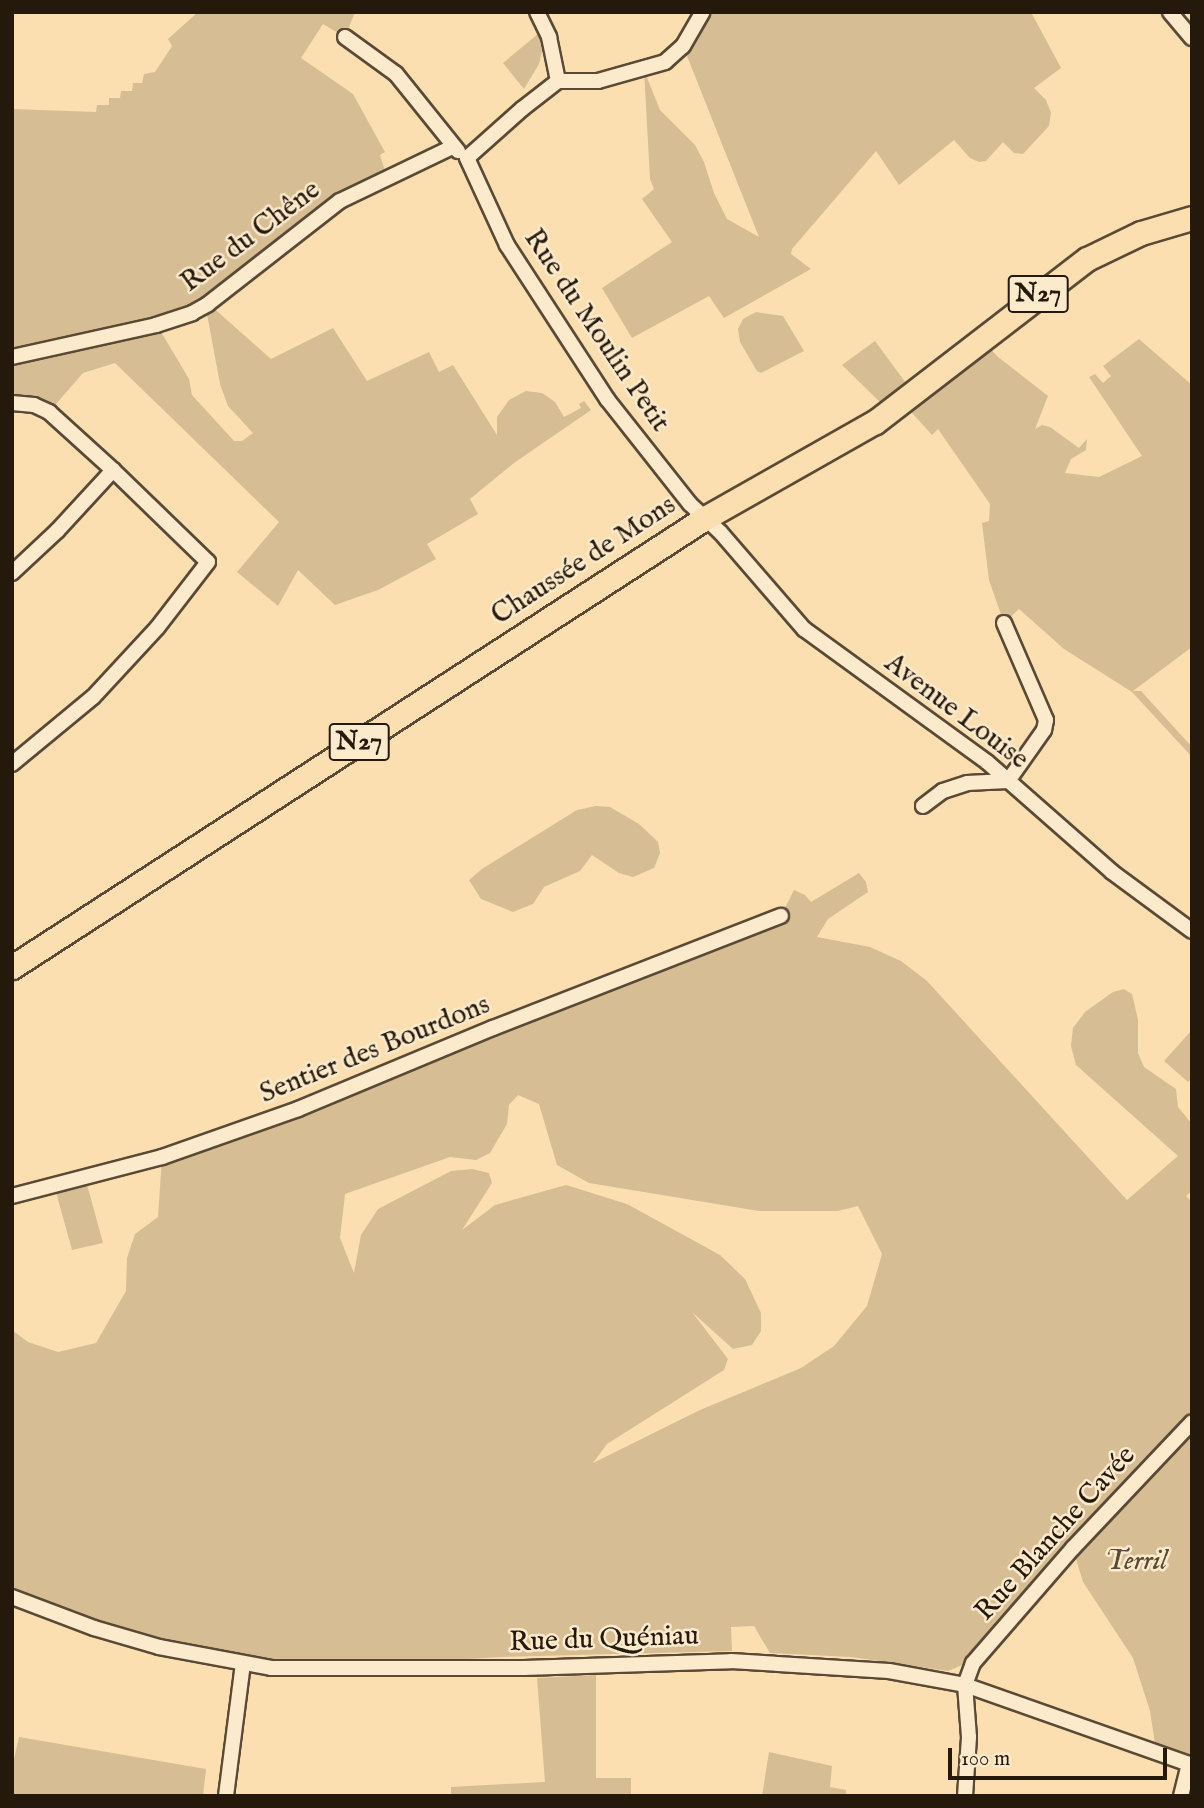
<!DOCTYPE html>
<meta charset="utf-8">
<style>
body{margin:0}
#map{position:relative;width:1204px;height:1808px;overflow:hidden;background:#fbdfb0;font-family:"IM FELL English",serif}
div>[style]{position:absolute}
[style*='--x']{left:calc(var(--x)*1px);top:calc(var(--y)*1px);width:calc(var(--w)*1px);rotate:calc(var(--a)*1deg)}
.green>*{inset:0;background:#d7bd94}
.roads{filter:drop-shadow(2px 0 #5a4a35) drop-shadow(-2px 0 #5a4a35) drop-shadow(0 2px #5a4a35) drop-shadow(0 -2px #5a4a35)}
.minor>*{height:14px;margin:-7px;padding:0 7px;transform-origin:7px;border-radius:7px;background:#fceacc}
.primary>*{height:23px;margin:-11.5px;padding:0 11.5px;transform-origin:11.5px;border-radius:11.5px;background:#fbdfb0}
span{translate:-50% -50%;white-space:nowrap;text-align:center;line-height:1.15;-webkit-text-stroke:5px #fceacc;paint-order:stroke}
.shield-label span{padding:2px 5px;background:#fceacc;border:2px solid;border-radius:5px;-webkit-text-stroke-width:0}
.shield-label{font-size:26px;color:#25190c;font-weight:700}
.street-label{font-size:28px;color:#25190c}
.park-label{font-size:28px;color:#5a4a35;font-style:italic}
.frame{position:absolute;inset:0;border:14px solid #25190c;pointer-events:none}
.scale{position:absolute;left:948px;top:1748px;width:219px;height:32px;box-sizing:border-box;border:4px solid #25190c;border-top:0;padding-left:9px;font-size:21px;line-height:24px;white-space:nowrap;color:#25190c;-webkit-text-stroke:5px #fceacc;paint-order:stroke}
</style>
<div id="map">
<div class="green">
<i style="clip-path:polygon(evenodd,198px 12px,355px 12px,345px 37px,323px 24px,301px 58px,353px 94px,385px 152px,380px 155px,387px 177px,362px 188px,209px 304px,271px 359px,333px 328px,367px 381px,429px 352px,439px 372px,453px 365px,497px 435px,497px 417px,509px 400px,526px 391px,542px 393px,555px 402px,564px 417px,581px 408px,579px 404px,584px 401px,591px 410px,514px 463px,470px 499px,478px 514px,427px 544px,436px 559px,378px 590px,335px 605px,298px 570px,278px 606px,237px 572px,279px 522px,115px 363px,83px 373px,49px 412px,12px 403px,12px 109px,96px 112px,97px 105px,109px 105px,109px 98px,120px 98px,121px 91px,132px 91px,133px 83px,142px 83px,144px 74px,155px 72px,172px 46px,168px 39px,198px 12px,192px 313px,207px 314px,220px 384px,228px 406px,253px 433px,242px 441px,234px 441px,192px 395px,189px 379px,157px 325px,192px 313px)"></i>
<i style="clip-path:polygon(703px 12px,1031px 12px,1061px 68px,1034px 88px,1046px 100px,1051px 113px,1049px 126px,1023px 154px,1014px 153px,1003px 142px,986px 161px,979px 162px,970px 158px,954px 140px,899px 185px,876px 151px,792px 249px,791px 254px,811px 269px,724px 318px,709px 296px,632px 338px,602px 288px,672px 242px,642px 199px,654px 189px,650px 179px,644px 70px,660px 110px,695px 145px,704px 162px,714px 193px,727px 219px,759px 237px,683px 46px)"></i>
<i style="clip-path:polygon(539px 33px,542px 51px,539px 64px,524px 89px,503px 63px)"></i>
<i style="clip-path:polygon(756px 312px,783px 316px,804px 351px,761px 373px,757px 371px,740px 342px,738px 329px,743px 319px)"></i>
<i style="clip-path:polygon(1139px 339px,1192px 385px,1192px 647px,1133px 691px,1141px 691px,1192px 747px,1192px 757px,1132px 692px,1064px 649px,1019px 609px,1004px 623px,989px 580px,982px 523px,989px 521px,990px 504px,938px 429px,932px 435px,903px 403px,890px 412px,842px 365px,875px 341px,914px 394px,982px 340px,998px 357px,1048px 396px,1035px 429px,1042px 425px,1050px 427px,1079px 448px,1087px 439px,1086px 450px,1071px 459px,1065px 473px,1099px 477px,1142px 456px,1089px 377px,1095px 374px,1103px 383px,1111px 376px,1103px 366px)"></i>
<i style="clip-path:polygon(596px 806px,610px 807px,639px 824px,658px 842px,660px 853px,654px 868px,633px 877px,619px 873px,592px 855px,580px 871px,544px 887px,533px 904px,513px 912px,481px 899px,469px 880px,482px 869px,577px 810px)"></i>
<i style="clip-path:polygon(evenodd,859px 873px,866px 882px,868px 892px,828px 919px,817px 937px,870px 947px,901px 961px,927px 981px,1127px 1200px,1178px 1156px,1076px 1065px,1071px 1046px,1073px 1028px,1085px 1012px,1113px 992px,1124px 989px,1132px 994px,1138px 1020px,1138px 1053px,1144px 1067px,1176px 1089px,1178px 1107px,1192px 1124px,1192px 1191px,1186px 1196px,1192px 1202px,1192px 1765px,1156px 1750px,1150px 1711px,1133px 1658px,1083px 1582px,1073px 1549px,967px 1663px,948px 1671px,851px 1657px,770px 1653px,754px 1626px,731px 1627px,732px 1651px,501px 1657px,320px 1668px,243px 1664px,12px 1597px,12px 1330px,28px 1342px,58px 1352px,96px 1343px,126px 1291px,127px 1258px,135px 1234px,158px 1217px,162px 1157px,781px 916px,794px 890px,805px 895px,811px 902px,859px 873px,518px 1095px,539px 1104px,557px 1165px,589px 1183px,759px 1211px,838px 1211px,858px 1206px,882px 1254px,867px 1306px,834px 1346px,801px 1368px,700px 1410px,593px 1463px,607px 1444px,724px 1370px,728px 1359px,692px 1312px,733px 1349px,752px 1345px,761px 1331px,761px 1313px,745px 1279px,720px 1255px,627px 1204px,566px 1185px,495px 1205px,462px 1230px,492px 1183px,489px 1173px,472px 1169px,451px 1171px,378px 1209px,361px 1235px,354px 1273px,340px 1238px,345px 1194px,450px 1157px,476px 1160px,490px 1153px,507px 1124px,509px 1105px,518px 1095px)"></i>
<i style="clip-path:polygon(1192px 1030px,1192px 1078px,1188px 1082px,1164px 1061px)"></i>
<i style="clip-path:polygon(85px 1177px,103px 1243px,72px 1250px,54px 1185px)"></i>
<i style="clip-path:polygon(596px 1675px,596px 1778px,631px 1778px,631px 1796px,451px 1796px,451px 1787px,545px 1782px,537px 1678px)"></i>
<i style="clip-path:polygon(19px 1737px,206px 1769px,203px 1796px,12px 1796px,12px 1768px)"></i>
<i style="clip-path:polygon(769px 1752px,832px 1766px,830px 1787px,846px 1790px,846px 1796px,762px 1796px)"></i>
</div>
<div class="roads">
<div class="minor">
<i style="--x:537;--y:12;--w:28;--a:64"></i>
<i style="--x:549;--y:37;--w:45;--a:78.4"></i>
<i style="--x:1170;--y:12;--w:34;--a:50"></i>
<i style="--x:345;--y:37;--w:63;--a:36"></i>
<i style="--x:396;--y:74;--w:99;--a:51.2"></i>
<i style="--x:558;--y:81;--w:40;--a:0"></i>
<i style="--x:598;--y:81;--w:70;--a:-15.8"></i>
<i style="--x:665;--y:62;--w:24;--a:-42"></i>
<i style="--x:683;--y:46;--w:39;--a:-60"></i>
<i style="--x:467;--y:158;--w:96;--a:65.3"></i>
<i style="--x:507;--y:245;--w:184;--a:57"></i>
<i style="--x:607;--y:399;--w:134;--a:51.7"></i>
<i style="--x:690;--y:504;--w:42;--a:43.1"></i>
<i style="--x:721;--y:533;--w:127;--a:49.2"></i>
<i style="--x:804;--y:629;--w:226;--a:36"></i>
<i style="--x:987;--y:762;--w:167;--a:41.3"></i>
<i style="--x:1112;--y:872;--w:99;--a:36.4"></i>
<i style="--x:467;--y:158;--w:74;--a:-41.7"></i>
<i style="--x:522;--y:109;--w:46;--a:-37.9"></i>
<i style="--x:12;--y:357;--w:148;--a:-12.5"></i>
<i style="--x:156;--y:325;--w:38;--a:-18"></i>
<i style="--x:192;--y:313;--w:18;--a:-29"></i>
<i style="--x:208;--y:304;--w:167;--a:-38"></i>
<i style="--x:340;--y:201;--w:124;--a:-25.7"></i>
<i style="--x:12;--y:403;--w:22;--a:5"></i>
<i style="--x:34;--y:405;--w:17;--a:25"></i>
<i style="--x:49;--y:412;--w:86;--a:42.2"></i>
<i style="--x:113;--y:470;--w:132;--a:44.1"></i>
<i style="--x:208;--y:562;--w:83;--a:127.7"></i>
<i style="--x:157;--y:628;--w:94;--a:132.8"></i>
<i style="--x:93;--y:697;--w:105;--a:140.4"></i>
<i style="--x:12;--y:573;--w:62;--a:-43"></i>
<i style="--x:57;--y:531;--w:83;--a:-47.4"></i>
<i style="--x:1004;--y:623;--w:106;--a:66.6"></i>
<i style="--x:1046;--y:720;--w:10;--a:101"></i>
<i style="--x:1044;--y:730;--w:62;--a:125.2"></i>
<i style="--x:923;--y:806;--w:25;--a:-37"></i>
<i style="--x:943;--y:791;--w:25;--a:-18"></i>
<i style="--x:967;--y:783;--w:41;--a:-2.8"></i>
<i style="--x:12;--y:1196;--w:155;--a:-14.6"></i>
<i style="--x:162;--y:1157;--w:144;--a:-19.4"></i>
<i style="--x:298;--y:1109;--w:211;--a:-22.6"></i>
<i style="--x:493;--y:1028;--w:309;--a:-21.3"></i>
<i style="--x:12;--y:1597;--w:88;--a:20.7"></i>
<i style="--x:94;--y:1628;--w:68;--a:16.3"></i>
<i style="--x:159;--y:1647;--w:114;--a:10.6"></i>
<i style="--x:271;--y:1668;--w:253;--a:0"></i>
<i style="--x:524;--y:1668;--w:207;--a:-1.9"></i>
<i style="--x:731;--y:1661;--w:158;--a:3.6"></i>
<i style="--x:889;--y:1671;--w:77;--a:10.4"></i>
<i style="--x:965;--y:1685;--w:241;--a:19.4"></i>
<i style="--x:226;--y:1796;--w:133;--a:-82.7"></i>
<i style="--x:965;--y:1796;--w:59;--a:-86.1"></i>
<i style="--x:969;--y:1737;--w:52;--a:-94.4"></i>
<i style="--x:965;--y:1685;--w:23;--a:-70"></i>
<i style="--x:973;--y:1663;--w:152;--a:-49"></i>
<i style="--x:1073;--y:1548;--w:173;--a:-46.6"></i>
<i style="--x:1181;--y:1796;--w:33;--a:-76"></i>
</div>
<div class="primary">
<i style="--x:12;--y:967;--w:826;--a:-32.94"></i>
<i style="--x:705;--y:518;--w:195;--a:-29.5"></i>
<i style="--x:875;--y:422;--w:267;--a:-37.6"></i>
<i style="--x:1087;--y:259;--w:60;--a:-25.7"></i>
<i style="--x:1141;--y:233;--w:53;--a:-16.4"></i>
</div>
</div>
<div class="shield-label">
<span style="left:1038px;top:294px">N27</span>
<span style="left:359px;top:742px">N27</span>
</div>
<div class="street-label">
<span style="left:251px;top:237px;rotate:-37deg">Rue du Chêne</span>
<span style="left:596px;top:331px;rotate:56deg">Rue du Moulin Petit</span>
<span style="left:584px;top:561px;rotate:-33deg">Chaussée de Mons</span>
<span style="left:956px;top:712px;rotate:37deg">Avenue Louise</span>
<span style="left:375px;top:1050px;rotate:-22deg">Sentier des Bourdons</span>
<span style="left:1056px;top:1534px;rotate:-48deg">Rue Blanche Cavée</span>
<span style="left:604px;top:1640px;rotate:-2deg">Rue du Quéniau</span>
</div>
<div class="park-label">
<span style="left:1136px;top:1562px">Terril</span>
</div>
<div class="frame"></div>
<div class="scale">100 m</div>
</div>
